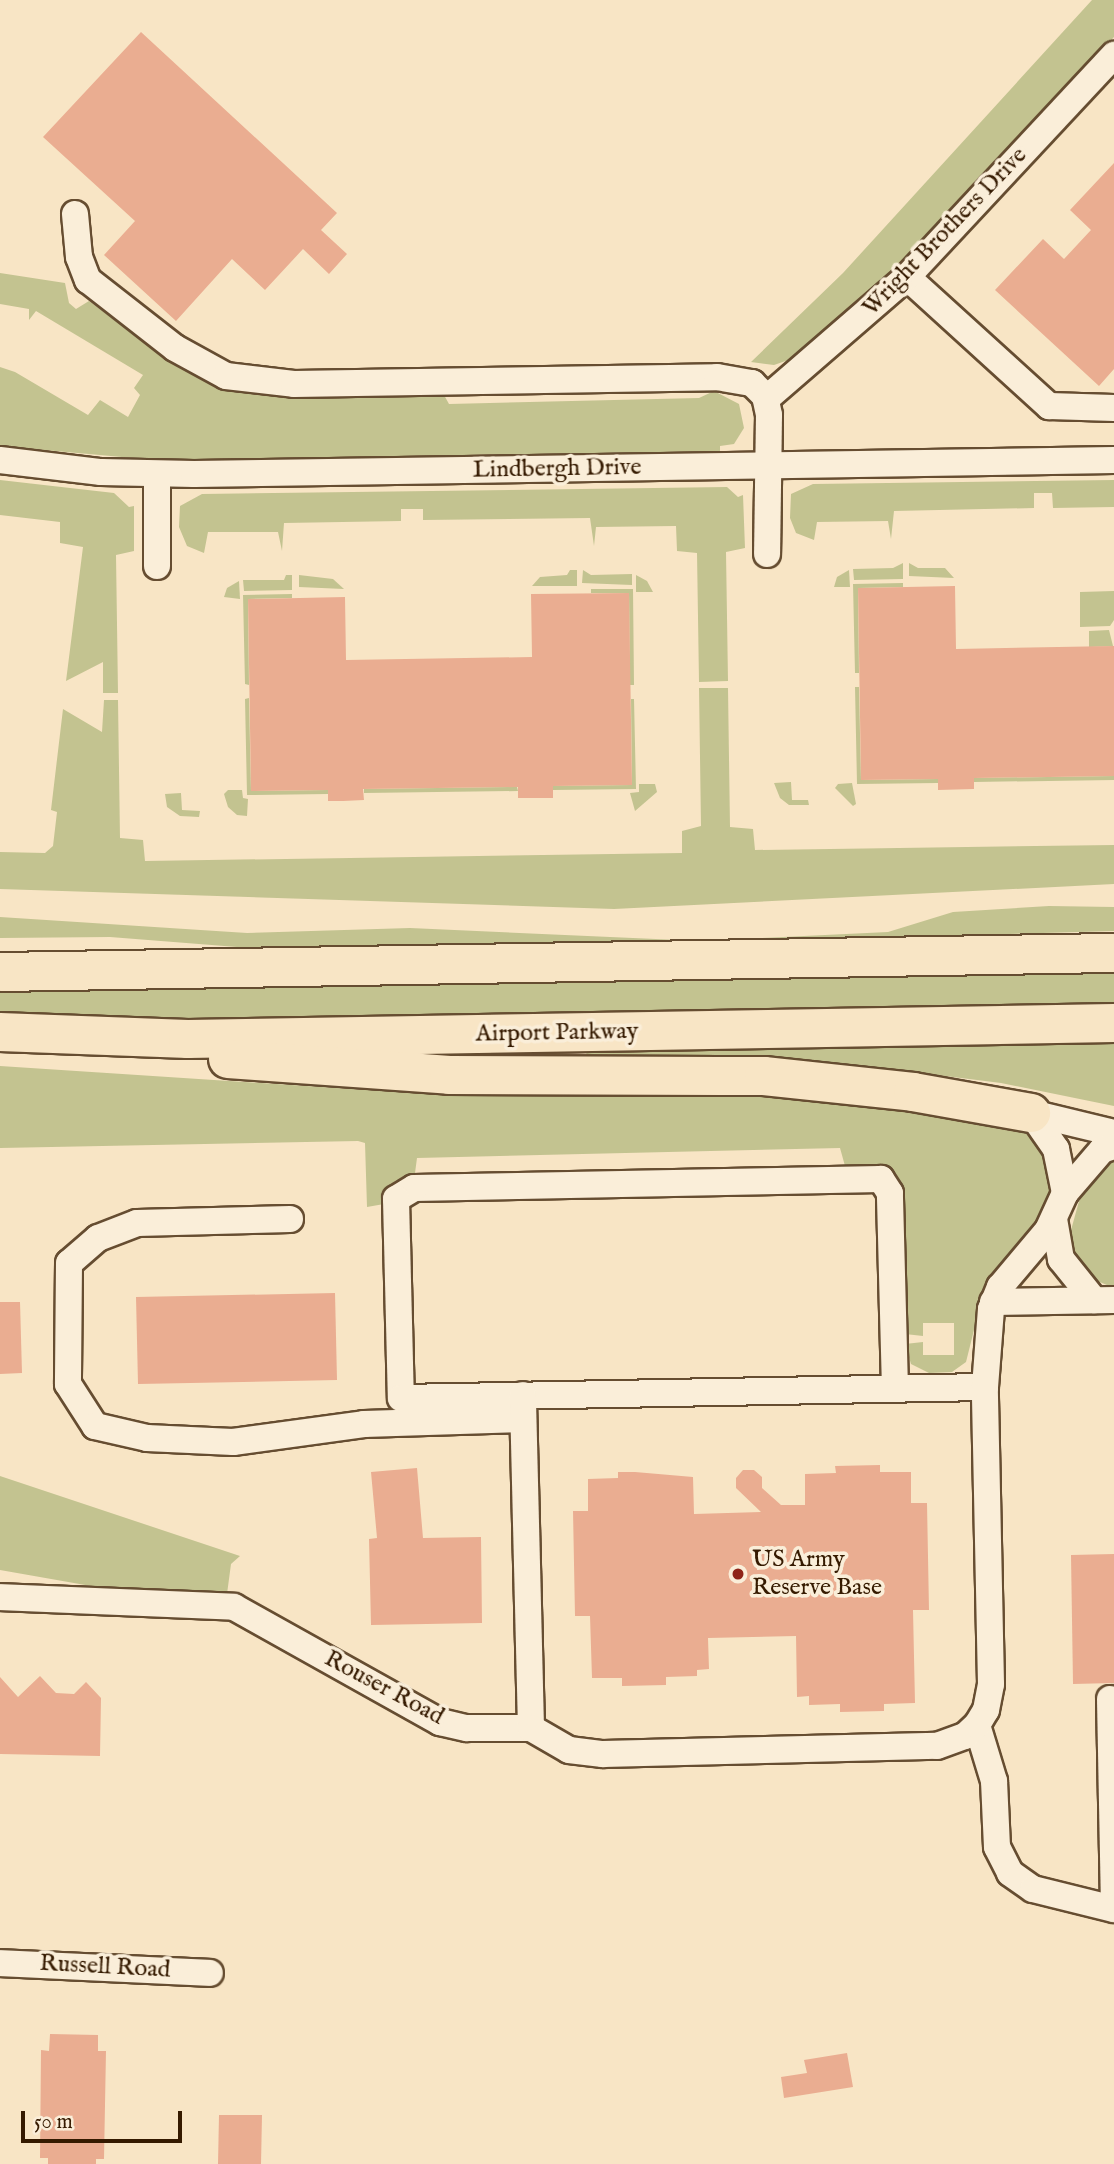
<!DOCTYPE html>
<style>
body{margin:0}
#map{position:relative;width:1114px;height:2164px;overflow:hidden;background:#f8e5c5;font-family:"IM FELL English",serif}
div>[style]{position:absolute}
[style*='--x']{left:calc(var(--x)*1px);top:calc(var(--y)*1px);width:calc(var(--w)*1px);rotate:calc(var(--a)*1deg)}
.green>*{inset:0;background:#c3c390}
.building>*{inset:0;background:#eaad91}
.roads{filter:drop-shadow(2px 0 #664d31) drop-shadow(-2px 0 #664d31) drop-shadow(0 2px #664d31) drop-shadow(0 -2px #664d31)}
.minor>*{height:26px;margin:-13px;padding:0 13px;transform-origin:13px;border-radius:13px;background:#faeed9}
.highway>*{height:38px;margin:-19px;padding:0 19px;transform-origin:19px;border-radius:19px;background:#f8e5c5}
.dots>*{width:19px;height:19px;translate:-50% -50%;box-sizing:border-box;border:4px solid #faeed9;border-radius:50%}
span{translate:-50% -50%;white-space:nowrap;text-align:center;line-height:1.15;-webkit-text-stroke:7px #faeed9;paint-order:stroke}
.street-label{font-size:24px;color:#351a00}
.poi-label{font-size:24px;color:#351a00}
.left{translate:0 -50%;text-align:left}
.scale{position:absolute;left:21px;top:2111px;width:161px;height:32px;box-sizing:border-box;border:4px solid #351a00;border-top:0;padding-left:9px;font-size:21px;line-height:24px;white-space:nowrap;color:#351a00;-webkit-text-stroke:5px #faeed9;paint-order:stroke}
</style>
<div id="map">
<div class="green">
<i style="clip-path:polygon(1092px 0,1114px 0,1114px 37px,898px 269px,797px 357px,774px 365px,751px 362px,843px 273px)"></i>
<i style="clip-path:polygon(0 273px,65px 283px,69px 303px,76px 309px,89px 301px,176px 366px,249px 393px,286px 398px,444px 395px,449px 404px,699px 398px,714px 391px,739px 404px,744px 428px,734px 444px,720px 446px,720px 451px,155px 460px,0 446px,0 367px,15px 372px,88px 415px,100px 400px,128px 417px,140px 395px,134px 388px,143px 375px,36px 311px,29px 320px,29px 309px,0 304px)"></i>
<i style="clip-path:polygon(0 480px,114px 493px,129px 507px,134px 506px,134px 551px,116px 555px,118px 693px,103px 693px,103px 662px,66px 681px,83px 547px,60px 543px,60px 522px,0 515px)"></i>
<i style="clip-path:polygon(1114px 480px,1114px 507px,1053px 508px,1052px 493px,1034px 493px,1034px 508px,894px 511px,891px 539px,888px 521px,817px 522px,814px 540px,796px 533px,790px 518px,791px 494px,813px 484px)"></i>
<i style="clip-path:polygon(727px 487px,738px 497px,743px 495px,745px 548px,726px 552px,728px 681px,699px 682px,697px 553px,677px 551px,676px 526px,596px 527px,594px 546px,590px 518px,423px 520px,423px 509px,401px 509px,401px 521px,284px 523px,282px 551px,278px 532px,208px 532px,204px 553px,187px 546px,179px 527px,180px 506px,202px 494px)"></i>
<i style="clip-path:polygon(903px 563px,903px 579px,854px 580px,853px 569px,893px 568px)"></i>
<i style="clip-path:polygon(909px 563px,918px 568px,945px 568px,954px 578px,909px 576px)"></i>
<i style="clip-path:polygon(570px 570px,577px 570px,577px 586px,532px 586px,540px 577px,567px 575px)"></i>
<i style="clip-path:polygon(583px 570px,591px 575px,632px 574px,632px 585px,582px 583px)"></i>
<i style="clip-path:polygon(849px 570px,850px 587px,834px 587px,837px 577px)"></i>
<i style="clip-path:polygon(286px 575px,292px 575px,292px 590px,244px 591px,243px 580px,284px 580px)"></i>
<i style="clip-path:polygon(299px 575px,333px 579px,344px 589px,299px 587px)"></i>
<i style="clip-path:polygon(636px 575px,647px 581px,653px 592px,636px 592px)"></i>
<i style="clip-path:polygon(239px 581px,240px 599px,224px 597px,227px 588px)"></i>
<i style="clip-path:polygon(903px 583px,903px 587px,858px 588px,859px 673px,855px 673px,853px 584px)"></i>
<i style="clip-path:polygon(591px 589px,633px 589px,634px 685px,630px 685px,629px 593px,591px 593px)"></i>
<i style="clip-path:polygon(1114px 591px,1114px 620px,1110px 626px,1080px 627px,1080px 592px)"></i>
<i style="clip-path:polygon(292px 594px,292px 598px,248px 599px,249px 685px,245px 684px,243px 595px)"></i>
<i style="clip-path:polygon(1109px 630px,1113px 646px,1089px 647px,1089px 631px)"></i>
<i style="clip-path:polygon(855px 687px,859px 687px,861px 780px,938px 779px,938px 783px,857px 784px)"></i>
<i style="clip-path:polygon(699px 688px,728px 688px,730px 827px,753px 829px,755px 850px,1114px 845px,1114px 884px,614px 909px,0 889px,0 852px,45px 853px,53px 846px,57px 812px,51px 810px,63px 709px,102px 732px,104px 700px,118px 700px,120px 838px,143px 840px,145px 861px,682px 853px,682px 831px,701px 826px)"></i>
<i style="clip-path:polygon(249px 698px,251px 791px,328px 790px,328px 794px,247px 795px,245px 699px)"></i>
<i style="clip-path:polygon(631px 699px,634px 699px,636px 789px,553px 790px,553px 786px,632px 785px)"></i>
<i style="clip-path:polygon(1114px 776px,1114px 780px,974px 782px,974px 778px)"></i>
<i style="clip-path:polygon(791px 782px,792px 800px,808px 800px,809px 805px,789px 805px,780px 798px,774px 783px)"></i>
<i style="clip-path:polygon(852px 783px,856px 804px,853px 806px,835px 788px,838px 784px)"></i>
<i style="clip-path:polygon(639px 784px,655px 784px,657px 792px,635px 811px,630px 793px,639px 792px)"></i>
<i style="clip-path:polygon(517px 787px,518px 791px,364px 793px,364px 789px)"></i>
<i style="clip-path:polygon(228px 790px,242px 790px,243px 798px,248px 799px,247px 816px,237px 815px,228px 807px,224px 794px)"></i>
<i style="clip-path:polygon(181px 793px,182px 810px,200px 811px,199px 817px,180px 816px,167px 807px,165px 794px)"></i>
<i style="clip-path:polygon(1049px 906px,1114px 907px,1114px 931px,324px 954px,110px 937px,0 938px,0 917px,247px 933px,410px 928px,701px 941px,888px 932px,953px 912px)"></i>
<i style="clip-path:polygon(1114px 968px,1114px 1009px,287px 1025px,0 1018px,0 986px)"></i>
<i style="clip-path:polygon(1114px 1035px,1114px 1106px,1001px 1083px,865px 1066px,587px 1061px,586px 1049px)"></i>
<i style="clip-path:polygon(0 1066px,367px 1090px,706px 1090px,912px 1108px,1030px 1134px,1047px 1149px,1053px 1186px,1039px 1221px,985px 1286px,966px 1362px,952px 1372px,929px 1373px,911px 1364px,905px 1344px,923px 1342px,923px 1355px,954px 1355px,954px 1323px,923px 1323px,923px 1336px,905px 1334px,901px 1186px,891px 1171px,845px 1166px,840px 1148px,417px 1158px,415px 1173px,395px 1181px,384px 1204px,367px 1207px,365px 1143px,358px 1141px,0 1148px)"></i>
<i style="clip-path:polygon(1114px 1154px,1114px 1288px,1088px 1277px,1068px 1241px,1084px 1183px)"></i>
<i style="clip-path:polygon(0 1476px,240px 1556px,231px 1564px,227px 1594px,108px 1589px,0 1570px)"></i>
</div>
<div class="building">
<i style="clip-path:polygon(141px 32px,337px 213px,321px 230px,347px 254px,329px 274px,303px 249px,265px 290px,232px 259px,176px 321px,104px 255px,135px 221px,43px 137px)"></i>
<i style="clip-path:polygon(1114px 163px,1114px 369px,1099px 386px,995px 290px,1043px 239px,1064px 259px,1091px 230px,1070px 210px)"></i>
<i style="clip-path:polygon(955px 586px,956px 649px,1114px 646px,1114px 776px,974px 778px,974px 789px,938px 790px,938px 779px,861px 780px,858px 588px)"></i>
<i style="clip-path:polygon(629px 593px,632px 785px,553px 786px,553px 798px,518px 798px,518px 787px,363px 789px,364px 800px,343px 801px,328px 801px,328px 790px,251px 791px,248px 599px,345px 597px,346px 660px,532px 657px,531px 594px)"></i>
<i style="clip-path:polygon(335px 1293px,337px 1380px,138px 1384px,136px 1297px)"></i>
<i style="clip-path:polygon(0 1302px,20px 1302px,22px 1373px,0 1374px)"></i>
<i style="clip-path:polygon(880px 1465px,880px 1472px,911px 1472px,911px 1503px,927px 1503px,929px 1610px,913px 1610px,915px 1703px,884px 1704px,884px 1711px,840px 1712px,840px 1704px,809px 1705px,809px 1696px,797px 1697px,796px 1636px,708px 1638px,709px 1669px,697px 1670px,697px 1676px,666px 1677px,666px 1685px,622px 1686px,622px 1678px,592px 1678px,590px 1616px,575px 1616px,573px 1511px,588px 1511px,588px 1479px,618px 1478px,618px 1472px,635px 1472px,693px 1477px,694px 1514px,761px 1512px,736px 1488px,736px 1478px,743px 1470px,754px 1470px,762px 1477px,762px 1488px,781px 1505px,805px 1505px,805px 1474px,836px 1473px,835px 1466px)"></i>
<i style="clip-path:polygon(417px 1468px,423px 1538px,481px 1537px,482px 1623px,371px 1625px,369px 1539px,377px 1538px,371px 1472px)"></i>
<i style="clip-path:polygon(1114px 1554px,1114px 1683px,1073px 1684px,1071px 1555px)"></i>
<i style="clip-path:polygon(40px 1676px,56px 1693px,74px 1694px,86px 1682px,101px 1698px,100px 1756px,0 1754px,0 1677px,18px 1697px)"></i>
<i style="clip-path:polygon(50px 2034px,98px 2035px,98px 2051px,106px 2051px,104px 2159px,96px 2159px,96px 2164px,48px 2164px,48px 2158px,40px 2158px,41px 2050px,49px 2051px)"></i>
<i style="clip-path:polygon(847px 2053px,853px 2087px,784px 2098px,781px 2077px,807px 2073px,804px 2060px)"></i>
<i style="clip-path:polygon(219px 2115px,262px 2115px,261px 2164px,218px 2164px)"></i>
</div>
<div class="roads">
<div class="minor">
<i style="--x:75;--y:214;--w:43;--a:84.7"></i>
<i style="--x:79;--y:257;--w:25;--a:69"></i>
<i style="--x:88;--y:280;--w:110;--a:38"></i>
<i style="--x:175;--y:348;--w:58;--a:28.8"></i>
<i style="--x:226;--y:376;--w:68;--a:6.7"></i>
<i style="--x:294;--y:384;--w:423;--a:-0.9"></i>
<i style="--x:717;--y:377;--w:36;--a:10"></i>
<i style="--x:752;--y:383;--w:18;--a:45"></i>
<i style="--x:765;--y:396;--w:19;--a:78"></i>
<i style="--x:769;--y:415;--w:139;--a:90.8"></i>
<i style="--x:907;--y:277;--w:192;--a:42.3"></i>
<i style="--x:1049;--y:406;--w:65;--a:1.8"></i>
<i style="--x:766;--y:399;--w:186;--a:-40.9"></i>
<i style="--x:907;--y:277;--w:304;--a:-47"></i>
<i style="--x:0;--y:460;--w:102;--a:6.8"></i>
<i style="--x:101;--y:472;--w:93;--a:1.2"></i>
<i style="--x:194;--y:474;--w:920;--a:-0.87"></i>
<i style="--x:157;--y:474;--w:92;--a:90"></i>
<i style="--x:1031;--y:1113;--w:44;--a:55.2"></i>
<i style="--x:1056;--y:1149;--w:45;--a:78.4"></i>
<i style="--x:1031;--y:1113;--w:85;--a:13.5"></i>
<i style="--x:290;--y:1219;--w:153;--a:178.5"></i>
<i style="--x:137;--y:1223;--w:42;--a:159"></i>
<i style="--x:98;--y:1238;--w:38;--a:139"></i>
<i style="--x:69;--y:1263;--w:121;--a:90.5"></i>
<i style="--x:68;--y:1384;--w:50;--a:57.3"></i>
<i style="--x:95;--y:1426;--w:53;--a:13"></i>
<i style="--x:147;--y:1438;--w:86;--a:2.7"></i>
<i style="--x:233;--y:1442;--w:132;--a:-7.8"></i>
<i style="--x:364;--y:1424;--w:159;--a:-1.8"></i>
<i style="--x:1054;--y:1219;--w:41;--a:80.1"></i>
<i style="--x:1061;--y:1259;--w:53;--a:51.2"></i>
<i style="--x:993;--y:1302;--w:121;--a:-0.9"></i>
<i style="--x:895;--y:1389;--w:196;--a:-91.5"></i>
<i style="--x:890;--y:1193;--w:17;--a:-123"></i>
<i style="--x:881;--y:1179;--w:467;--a:178.9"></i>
<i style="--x:414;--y:1188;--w:21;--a:149"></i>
<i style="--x:396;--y:1199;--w:199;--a:88.6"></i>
<i style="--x:401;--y:1398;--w:584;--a:-1.08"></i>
<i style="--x:0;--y:1597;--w:234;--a:2.4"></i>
<i style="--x:234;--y:1607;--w:236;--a:29.2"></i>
<i style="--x:440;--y:1722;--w:28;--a:13"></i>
<i style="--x:467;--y:1728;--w:64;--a:0"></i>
<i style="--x:531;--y:1728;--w:333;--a:-91.4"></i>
<i style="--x:1110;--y:1699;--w:210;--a:88.9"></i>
<i style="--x:977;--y:1725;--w:59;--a:73.1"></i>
<i style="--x:994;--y:1781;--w:66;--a:87.4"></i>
<i style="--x:997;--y:1847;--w:29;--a:63"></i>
<i style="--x:1010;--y:1873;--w:28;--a:35"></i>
<i style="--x:1033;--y:1889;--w:83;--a:13.9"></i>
<i style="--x:531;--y:1728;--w:44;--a:30.1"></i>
<i style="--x:569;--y:1750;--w:34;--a:7"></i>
<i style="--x:603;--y:1754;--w:334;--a:-1.4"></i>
<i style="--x:937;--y:1746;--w:30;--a:-20"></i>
<i style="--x:965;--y:1736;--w:16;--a:-43"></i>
<i style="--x:977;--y:1725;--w:17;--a:-59"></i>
<i style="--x:986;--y:1710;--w:26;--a:-79"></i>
<i style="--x:991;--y:1684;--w:297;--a:-91.2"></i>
<i style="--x:985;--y:1387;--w:78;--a:-85.6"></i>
<i style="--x:991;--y:1309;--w:24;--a:-68"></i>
<i style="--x:1000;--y:1287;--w:75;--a:-49.9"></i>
<i style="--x:1048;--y:1230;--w:41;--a:-65.3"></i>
<i style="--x:1065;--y:1193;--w:57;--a:-49.3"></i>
<i style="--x:1102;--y:1150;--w:13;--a:-18"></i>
<i style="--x:0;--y:1963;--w:210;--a:2.7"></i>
</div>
<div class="highway">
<i style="--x:0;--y:972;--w:1114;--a:-0.98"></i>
<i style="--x:0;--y:1032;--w:188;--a:2.1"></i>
<i style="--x:188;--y:1039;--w:926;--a:-0.99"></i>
<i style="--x:228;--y:1059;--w:222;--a:4.1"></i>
<i style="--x:449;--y:1075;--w:315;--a:0.2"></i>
<i style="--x:764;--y:1076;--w:150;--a:6.1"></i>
<i style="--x:913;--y:1092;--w:120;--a:10.1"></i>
</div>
</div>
<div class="dots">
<i style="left:738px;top:1574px;background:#8f2418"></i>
</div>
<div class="street-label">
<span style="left:945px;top:232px;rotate:-46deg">Wright Brothers Drive</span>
<span style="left:557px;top:469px;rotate:-1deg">Lindbergh Drive</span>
<span style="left:557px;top:1033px;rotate:-1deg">Airport Parkway</span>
<span style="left:384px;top:1688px;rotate:28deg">Rouser Road</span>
<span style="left:105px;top:1967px;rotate:3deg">Russell Road</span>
</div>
<div class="poi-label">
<span class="left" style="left:752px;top:1574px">US Army<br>Reserve Base</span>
</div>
<div class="scale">50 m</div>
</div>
